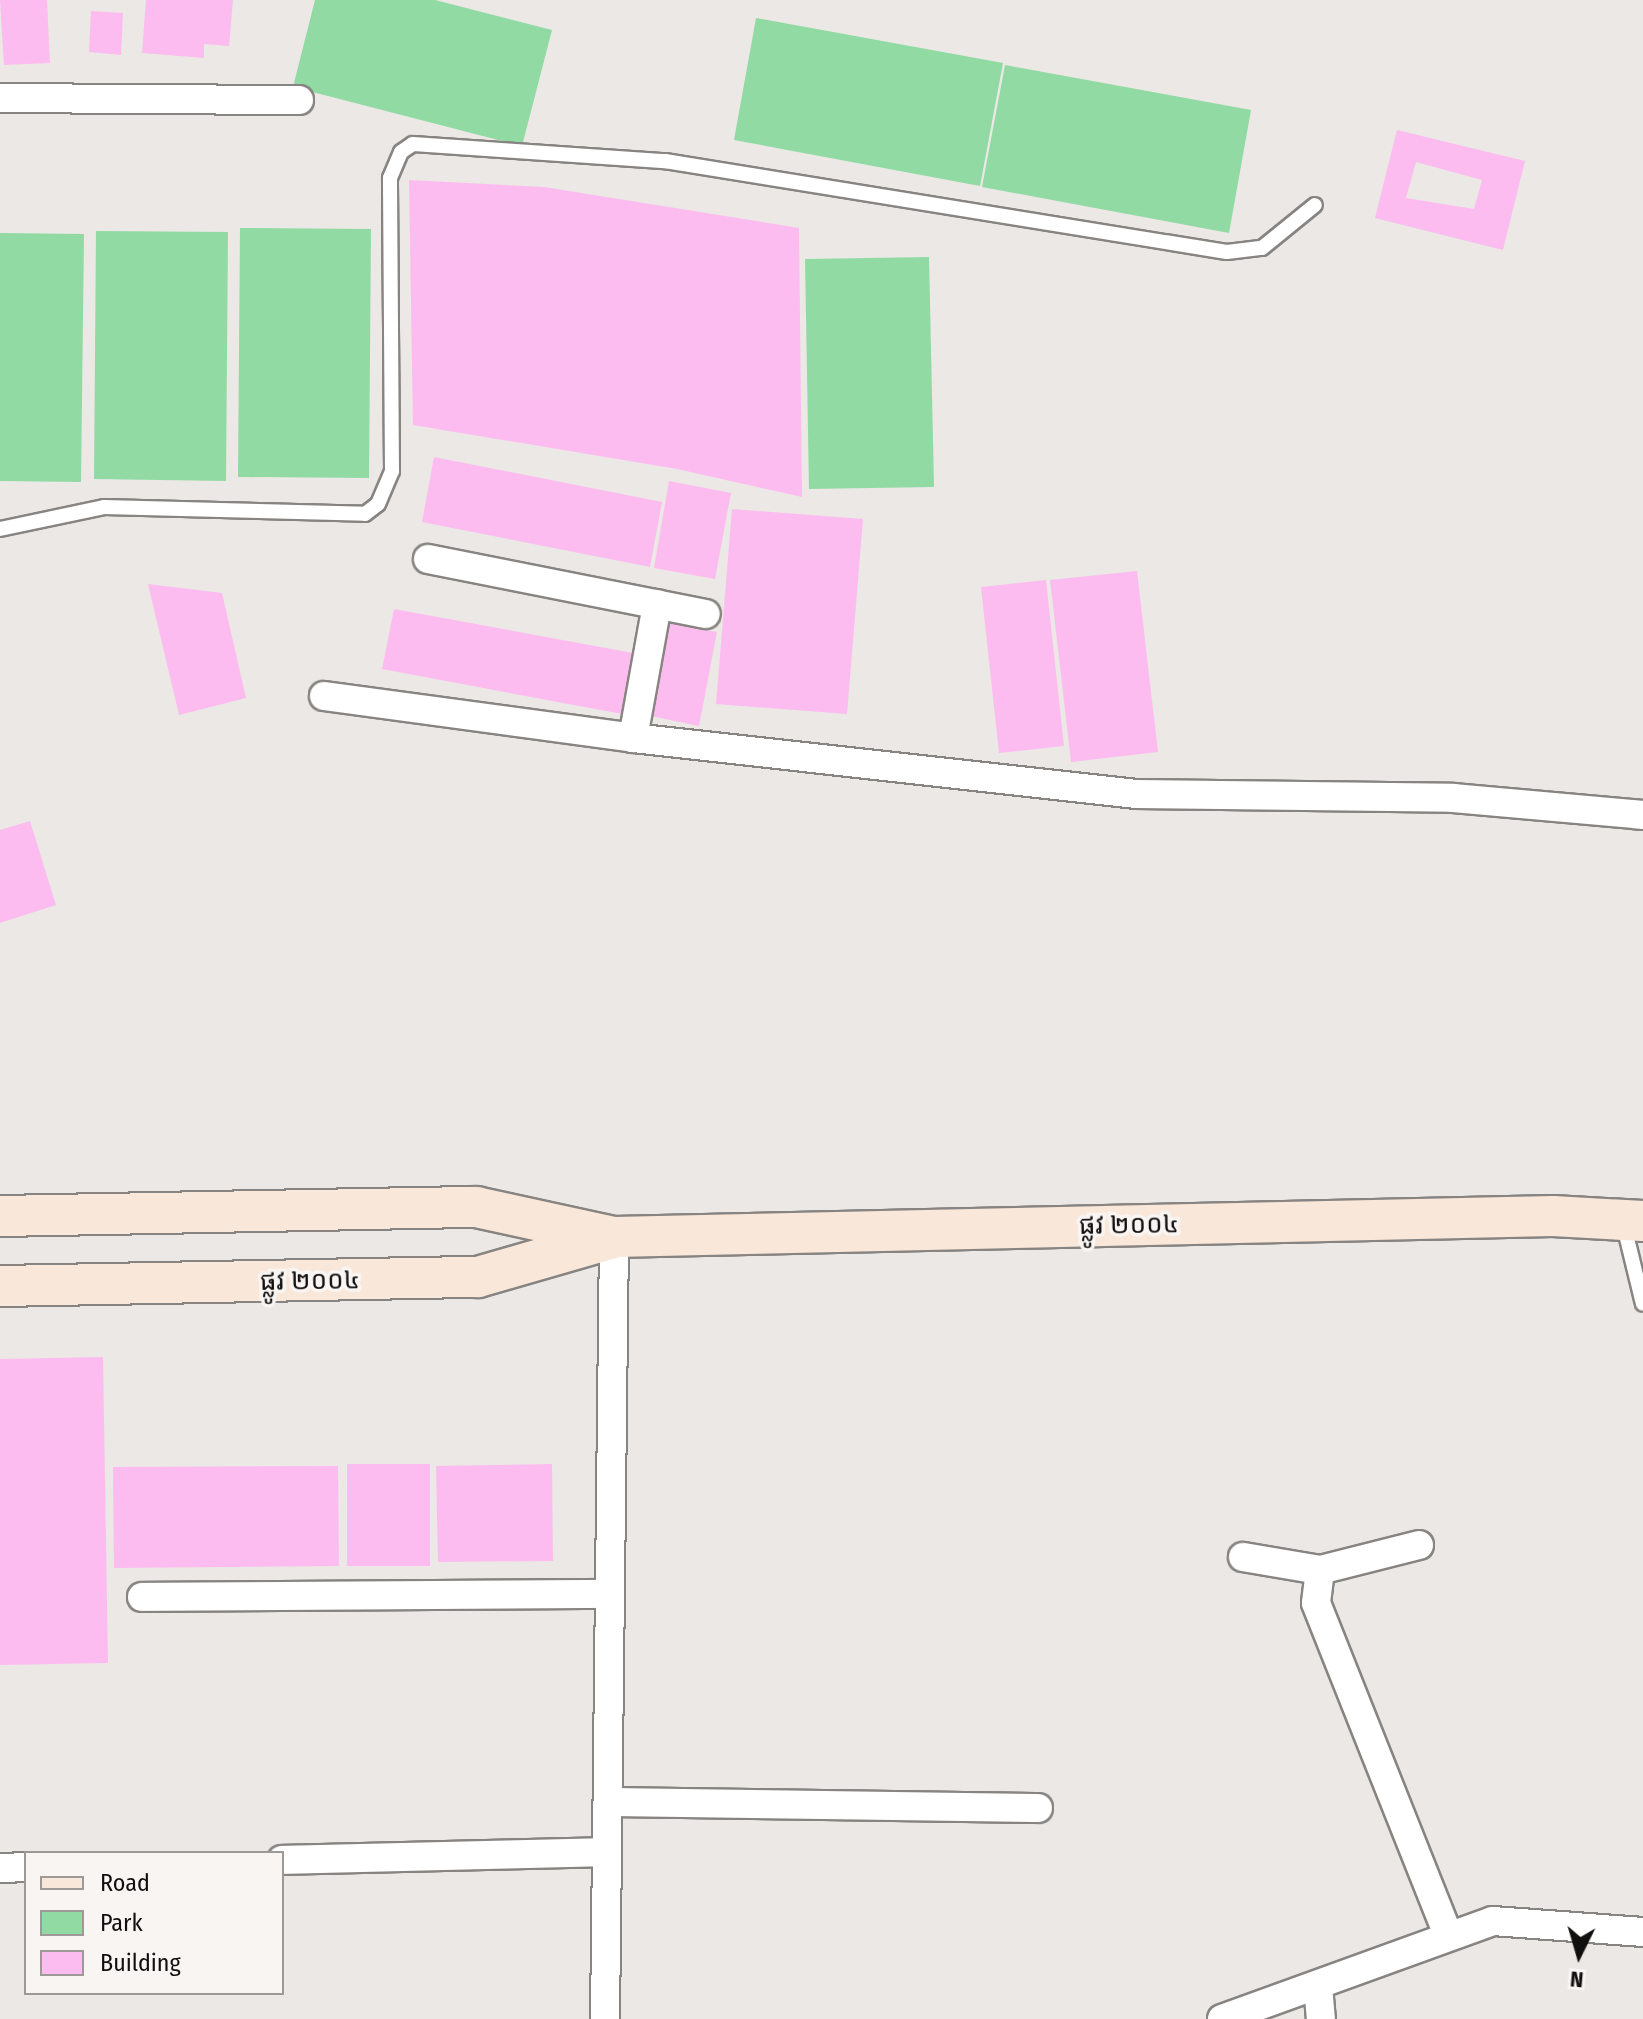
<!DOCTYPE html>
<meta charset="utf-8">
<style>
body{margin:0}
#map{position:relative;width:1643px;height:2019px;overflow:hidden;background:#ebe8e5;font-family:"Fira Sans Condensed","Noto Sans Khmer",sans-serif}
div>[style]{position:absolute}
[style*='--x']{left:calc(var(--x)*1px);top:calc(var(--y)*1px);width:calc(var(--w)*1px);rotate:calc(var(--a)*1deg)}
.green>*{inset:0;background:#91daa4}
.building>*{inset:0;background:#fcbcf0}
.roads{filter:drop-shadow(2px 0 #878481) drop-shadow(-2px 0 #878481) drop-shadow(0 2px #878481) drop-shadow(0 -2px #878481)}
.lane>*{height:14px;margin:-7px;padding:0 7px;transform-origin:7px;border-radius:7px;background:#fff}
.street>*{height:28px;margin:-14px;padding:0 14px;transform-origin:14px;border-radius:14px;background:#fff}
.secondary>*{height:40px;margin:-20px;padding:0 20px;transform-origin:20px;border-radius:20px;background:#f9e7da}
span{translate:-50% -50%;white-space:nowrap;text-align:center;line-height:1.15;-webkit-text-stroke:7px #f9f5f2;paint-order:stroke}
.street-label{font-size:26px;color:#11100f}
.legend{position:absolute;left:24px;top:1851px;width:260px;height:144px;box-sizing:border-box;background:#f9f5f2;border:2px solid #9c9997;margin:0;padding:10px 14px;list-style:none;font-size:24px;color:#11100f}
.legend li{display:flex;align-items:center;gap:16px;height:40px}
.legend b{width:40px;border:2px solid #9c9997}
.north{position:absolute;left:1539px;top:1915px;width:80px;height:80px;-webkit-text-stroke:6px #f9f5f2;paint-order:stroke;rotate:185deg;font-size:22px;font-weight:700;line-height:32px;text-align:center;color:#11100f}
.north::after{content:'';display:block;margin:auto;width:28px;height:36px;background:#11100f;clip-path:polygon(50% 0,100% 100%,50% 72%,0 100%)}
</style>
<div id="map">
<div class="green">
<i style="clip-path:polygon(315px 0,435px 0,552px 30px,522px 146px,293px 87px)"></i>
<i style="clip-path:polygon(756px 18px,1003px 63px,980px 186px,734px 140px)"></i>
<i style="clip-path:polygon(1005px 65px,1251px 110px,1229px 233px,982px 187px)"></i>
<i style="clip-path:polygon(240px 228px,371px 229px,369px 478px,238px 477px)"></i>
<i style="clip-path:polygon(96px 231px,228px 232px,226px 481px,94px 479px)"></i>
<i style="clip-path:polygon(0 233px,84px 234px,81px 482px,0 481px)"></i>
<i style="clip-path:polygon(929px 257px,934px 487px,809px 489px,805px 259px)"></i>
</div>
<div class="building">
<i style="clip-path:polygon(0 0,47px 0,50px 63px,4px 65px)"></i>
<i style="clip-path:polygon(146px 0,233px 0,229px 46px,204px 44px,204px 58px,142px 53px)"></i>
<i style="clip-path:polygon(91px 11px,123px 13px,121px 55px,89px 52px)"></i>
<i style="clip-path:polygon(evenodd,1397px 130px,1525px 161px,1503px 250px,1375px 218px,1397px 130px,1416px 162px,1482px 180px,1474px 209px,1406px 198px,1416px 162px)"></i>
<i style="clip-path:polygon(409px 180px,544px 187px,799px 228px,802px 497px,677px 469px,413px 425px)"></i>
<i style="clip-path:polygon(434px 457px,662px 502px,650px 567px,422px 522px)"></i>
<i style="clip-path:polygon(669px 481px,731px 493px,715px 579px,654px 568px)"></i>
<i style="clip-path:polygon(732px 509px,863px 519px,847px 714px,716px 704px)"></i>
<i style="clip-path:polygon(1137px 571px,1158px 752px,1071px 762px,1050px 580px)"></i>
<i style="clip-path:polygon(1046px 580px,1064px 746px,999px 753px,981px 587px)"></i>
<i style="clip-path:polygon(148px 584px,222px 593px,246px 698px,179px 715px)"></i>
<i style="clip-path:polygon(394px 609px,633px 653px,622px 714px,382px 669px)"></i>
<i style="clip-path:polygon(669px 623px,717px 632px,699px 726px,651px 716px)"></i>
<i style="clip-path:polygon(30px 821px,56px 905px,0 923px,0 830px)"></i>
<i style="clip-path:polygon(103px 1357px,108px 1663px,0 1665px,0 1359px)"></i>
<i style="clip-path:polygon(347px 1464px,430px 1464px,430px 1566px,347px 1566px)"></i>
<i style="clip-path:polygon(552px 1464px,553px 1561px,438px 1562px,436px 1466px)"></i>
<i style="clip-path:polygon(338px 1466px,339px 1566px,114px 1568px,113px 1467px)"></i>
</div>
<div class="roads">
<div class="lane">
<i style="--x:0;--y:529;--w:106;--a:-11.9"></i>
<i style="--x:104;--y:507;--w:261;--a:1.5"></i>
<i style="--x:365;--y:514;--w:16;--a:-38"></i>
<i style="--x:378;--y:504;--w:36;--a:-67"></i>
<i style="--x:392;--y:471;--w:293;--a:-90.4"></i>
<i style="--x:390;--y:178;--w:28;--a:-67"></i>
<i style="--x:401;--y:152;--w:14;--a:-34"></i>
<i style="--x:413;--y:144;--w:253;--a:3.9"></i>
<i style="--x:665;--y:161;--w:569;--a:9.2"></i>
<i style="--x:1227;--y:252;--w:35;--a:-7"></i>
<i style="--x:1262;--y:248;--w:68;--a:-39.1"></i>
<i style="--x:1623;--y:1222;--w:84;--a:76.3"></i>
</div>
<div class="street">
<i style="--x:0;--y:98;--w:299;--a:0.4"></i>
<i style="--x:428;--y:559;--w:283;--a:11.2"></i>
<i style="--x:324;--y:696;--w:312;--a:7.7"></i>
<i style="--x:633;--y:738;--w:506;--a:6.35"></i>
<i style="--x:1136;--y:794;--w:317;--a:0.7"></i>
<i style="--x:1453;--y:798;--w:191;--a:5.1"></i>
<i style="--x:633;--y:738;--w:136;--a:-79.8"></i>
<i style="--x:1419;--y:1545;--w:102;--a:165.8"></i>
<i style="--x:1320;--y:1570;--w:33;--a:97"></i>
<i style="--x:1316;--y:1603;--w:357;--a:68.3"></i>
<i style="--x:1243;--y:1557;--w:78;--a:9.6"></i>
<i style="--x:142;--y:1597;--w:468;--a:-0.4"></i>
<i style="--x:608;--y:1802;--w:430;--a:0.8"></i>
<i style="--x:282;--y:1860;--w:325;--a:-1.4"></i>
<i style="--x:0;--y:1868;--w:26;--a:-2"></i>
<i style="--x:1318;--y:1986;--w:33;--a:85"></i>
<i style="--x:605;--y:2019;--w:782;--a:-89.34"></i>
<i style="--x:1222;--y:2019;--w:288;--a:-19.9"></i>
<i style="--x:1493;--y:1921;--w:150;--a:4.2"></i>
</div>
<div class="secondary">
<i style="--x:0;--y:1216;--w:476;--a:-1.1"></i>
<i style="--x:476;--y:1207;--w:141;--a:12.3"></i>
<i style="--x:614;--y:1237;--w:939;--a:-1.28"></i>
<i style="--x:1553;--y:1216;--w:90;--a:3.2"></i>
<i style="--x:0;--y:1286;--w:478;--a:-1.1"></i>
<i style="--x:478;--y:1277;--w:137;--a:-16.1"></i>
</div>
</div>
<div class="street-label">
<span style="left:1129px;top:1225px;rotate:-1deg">ផ្លូវ ២០០៤</span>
<span style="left:310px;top:1281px;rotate:-1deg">ផ្លូវ ២០០៤</span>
</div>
<ul class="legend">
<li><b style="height:10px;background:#f9e7da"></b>Road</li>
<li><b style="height:22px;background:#91daa4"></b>Park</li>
<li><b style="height:22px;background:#fcbcf0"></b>Building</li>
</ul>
<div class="north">N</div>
</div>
